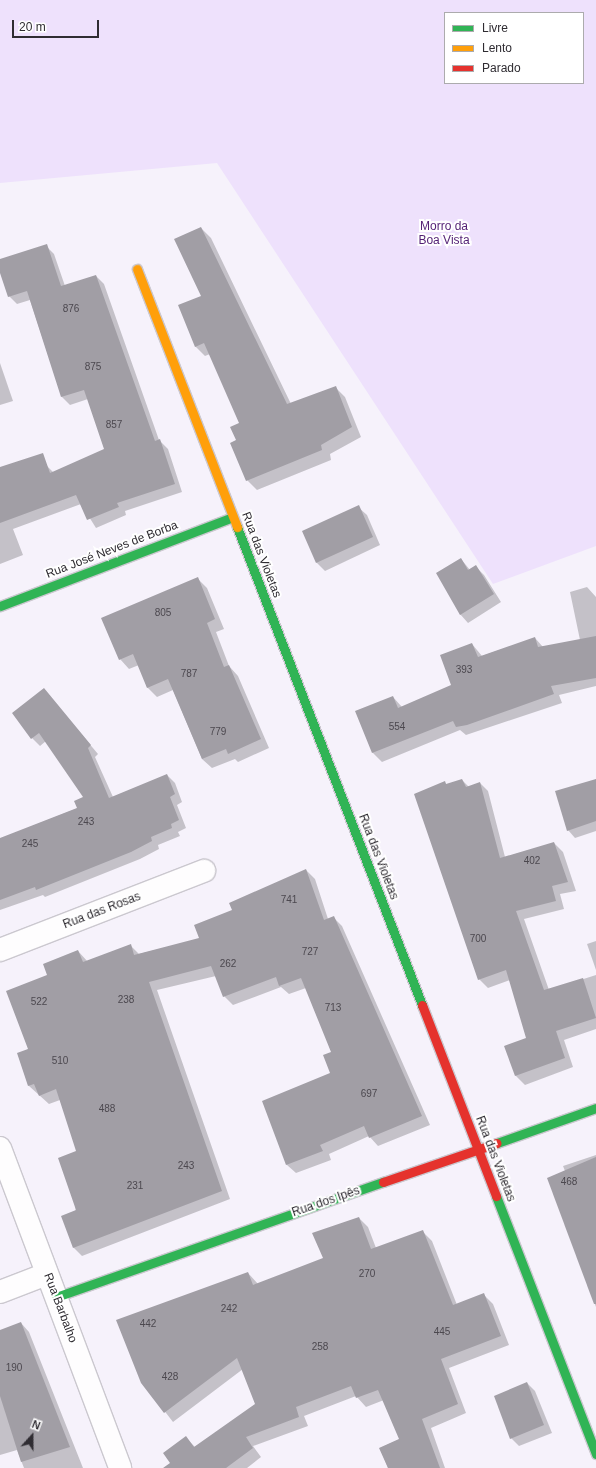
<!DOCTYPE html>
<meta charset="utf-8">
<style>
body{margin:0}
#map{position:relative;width:596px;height:1468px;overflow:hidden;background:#f6f2fb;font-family:Arial,sans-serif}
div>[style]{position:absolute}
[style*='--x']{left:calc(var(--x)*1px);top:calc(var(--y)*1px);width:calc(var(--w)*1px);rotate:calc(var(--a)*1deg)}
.green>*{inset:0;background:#eee1fc}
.shadow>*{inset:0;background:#0003}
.building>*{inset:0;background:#a19ea5}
.roads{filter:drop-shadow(1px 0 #cbc8cf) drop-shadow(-1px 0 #cbc8cf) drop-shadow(0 1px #cbc8cf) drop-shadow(0 -1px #cbc8cf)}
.street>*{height:22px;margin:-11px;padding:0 11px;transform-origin:11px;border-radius:11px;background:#fefdfe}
.fast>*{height:9px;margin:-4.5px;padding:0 4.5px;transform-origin:4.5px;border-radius:4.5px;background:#30b455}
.slow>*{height:9px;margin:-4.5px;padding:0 4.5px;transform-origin:4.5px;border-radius:4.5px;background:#ff9f0a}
.jam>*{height:9px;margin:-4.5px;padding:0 4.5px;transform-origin:4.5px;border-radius:4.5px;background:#e5322d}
span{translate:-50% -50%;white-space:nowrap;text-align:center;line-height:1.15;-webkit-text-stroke:4px #fff;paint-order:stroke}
.number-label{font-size:10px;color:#4c484f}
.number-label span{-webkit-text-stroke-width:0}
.park-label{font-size:12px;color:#521f74}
.street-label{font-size:12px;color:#2f2c32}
.legend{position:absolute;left:444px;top:12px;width:140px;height:72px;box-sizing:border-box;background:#fff;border:1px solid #acabad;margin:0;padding:5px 7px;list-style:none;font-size:12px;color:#2f2c32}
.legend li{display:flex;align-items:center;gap:8px;height:20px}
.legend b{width:20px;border:1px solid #acabad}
.north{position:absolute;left:12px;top:1416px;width:40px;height:40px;-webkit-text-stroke:3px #fff;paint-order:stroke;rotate:21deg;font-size:11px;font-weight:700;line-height:16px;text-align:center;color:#2f2c32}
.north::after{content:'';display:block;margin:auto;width:14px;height:18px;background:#2f2c32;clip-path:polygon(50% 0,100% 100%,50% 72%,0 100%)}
.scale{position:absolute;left:12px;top:20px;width:87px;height:18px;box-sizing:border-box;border:2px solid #2f2c32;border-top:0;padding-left:5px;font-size:12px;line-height:14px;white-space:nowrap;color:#2f2c32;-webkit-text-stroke:3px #fff;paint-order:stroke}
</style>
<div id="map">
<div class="green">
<i style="clip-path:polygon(evenodd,0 0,596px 0,596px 546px,493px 584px,217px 163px,0 183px,0 0,445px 13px,583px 13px,583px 83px,445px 83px,445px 13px)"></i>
</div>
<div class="shadow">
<i style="clip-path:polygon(201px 228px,211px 238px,291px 404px,335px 387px,345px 397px,361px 437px,330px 454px,331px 460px,257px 490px,247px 480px,237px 440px,240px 424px,210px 354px,205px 356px,195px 346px,203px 297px)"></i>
<i style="clip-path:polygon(46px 246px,54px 254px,65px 286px,96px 276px,104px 284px,159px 440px,168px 449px,182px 492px,125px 511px,126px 515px,96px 528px,81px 504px,13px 529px,23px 555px,0 564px,0 483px,47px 466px,54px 473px,105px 450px,88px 399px,70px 405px,62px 397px,30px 300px,17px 304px,9px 296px,0 270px,0 260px)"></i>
<i style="clip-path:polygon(0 363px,13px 401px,0 405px)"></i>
<i style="clip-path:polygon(358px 507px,367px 515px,380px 545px,325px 571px,317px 563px,303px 532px)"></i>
<i style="clip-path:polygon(461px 559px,470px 570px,475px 566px,484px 575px,501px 602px,468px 623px,460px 614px)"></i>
<i style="clip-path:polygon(198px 579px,207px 588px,224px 629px,216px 632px,229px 666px,238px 676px,269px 748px,238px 762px,235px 759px,212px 768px,202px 759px,173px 690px,157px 697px,147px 687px,139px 665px,129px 669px,120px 659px)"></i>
<i style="clip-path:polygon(587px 587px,596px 597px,596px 686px,559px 695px,562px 703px,466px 735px,460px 730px,382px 762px,373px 753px,356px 712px,393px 697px,402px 707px,452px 686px,472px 644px,482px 656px,535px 638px,543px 647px,580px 640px,570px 592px)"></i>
<i style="clip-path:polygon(44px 690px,98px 754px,95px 757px,113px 797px,167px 775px,175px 783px,182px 802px,177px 805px,186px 828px,178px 832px,180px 836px,158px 845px,159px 849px,140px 859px,45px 897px,43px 895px,0 910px,0 839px,78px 808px,85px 797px,46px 741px,40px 746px,32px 738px)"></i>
<i style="clip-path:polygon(596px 779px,596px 831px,575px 838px,568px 830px)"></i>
<i style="clip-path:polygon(462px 780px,469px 787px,480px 783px,488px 791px,505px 857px,554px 843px,563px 852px,576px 891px,560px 894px,564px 909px,524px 919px,549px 990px,596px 975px,596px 1029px,564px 1040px,573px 1067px,525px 1085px,516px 1076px,506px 1046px,527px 1039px,510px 980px,488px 988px,479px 979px,445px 783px,447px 785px)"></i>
<i style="clip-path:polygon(306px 870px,315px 879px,328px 919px,333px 917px,342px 926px,430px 1125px,378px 1146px,369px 1136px,329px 1154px,331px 1160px,296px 1173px,287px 1165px,263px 1102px,331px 1074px,333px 1052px,306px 988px,289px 994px,281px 987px,233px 1005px,224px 996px,216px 976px,157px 990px,230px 1199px,82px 1256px,74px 1248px,78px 1151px,60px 1100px,49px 1104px,29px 1086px,18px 1054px,29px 1049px,48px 976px,78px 951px,88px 962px,130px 945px,139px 954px,200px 939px,233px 911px)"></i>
<i style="clip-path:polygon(596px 941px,596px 970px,587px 944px)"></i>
<i style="clip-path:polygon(596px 1155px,596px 1307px,549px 1178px,565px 1171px,563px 1166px)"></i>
<i style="clip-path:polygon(359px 1218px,368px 1227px,376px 1248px,423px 1232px,432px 1241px,457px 1305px,484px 1295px,493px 1304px,509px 1345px,449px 1368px,466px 1413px,431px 1428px,445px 1468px,388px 1468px,380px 1448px,400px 1439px,384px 1400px,366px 1407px,356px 1396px,304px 1416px,308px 1426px,253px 1446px,261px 1457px,247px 1468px,173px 1468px,186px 1438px,195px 1447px,256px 1405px,243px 1369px,173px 1422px,142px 1382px,248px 1273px,258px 1284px,324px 1259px)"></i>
<i style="clip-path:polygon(21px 1323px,29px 1332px,83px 1468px,24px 1468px,17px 1450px,0 1455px,0 1331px)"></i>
<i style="clip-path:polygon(527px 1383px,535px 1391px,552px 1433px,519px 1446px,511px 1438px)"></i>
</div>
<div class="building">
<i style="clip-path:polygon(201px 227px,287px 404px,336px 386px,352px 427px,321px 445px,322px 450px,246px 481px,230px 443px,236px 440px,230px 427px,239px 423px,204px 343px,195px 347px,178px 305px,201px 296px,174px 239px)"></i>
<i style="clip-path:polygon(47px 244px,61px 286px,96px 275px,155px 441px,160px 439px,175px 484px,117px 503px,119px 507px,87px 520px,76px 495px,0 523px,0 467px,43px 453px,50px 473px,104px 449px,84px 390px,61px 397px,27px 291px,8px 297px,0 273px,0 259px)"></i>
<i style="clip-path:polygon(359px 505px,373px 537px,316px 563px,302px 531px)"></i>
<i style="clip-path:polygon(461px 558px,468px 570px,476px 565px,494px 594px,460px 615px,436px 573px)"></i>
<i style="clip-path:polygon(198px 577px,215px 619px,207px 623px,224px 667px,229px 665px,261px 739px,228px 754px,226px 749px,202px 759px,168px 679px,147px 688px,133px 654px,119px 660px,101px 618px)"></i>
<i style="clip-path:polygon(596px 636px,596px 678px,551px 686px,554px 694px,467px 725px,456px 727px,453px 721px,372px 753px,355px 711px,393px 696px,398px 708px,451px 685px,440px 655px,472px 643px,478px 657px,535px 637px,538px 647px)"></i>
<i style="clip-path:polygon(44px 688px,91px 745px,88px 748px,109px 798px,167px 774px,175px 794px,170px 797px,179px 820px,171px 824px,172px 828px,151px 837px,152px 841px,131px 852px,36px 890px,35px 887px,0 900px,0 838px,77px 808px,74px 801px,83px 797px,39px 733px,31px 739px,12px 713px)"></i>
<i style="clip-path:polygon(462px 779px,466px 787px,480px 782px,500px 858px,554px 842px,568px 882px,552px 886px,556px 901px,516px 911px,544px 990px,583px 978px,596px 1018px,556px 1031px,565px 1058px,515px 1076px,504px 1046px,526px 1038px,506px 970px,478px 980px,414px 794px,445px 781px,446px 784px)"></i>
<i style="clip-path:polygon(596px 779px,596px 821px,567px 831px,555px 791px)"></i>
<i style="clip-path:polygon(306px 869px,324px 920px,334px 916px,422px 1116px,369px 1138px,364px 1126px,320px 1145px,323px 1151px,286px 1165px,262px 1101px,330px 1073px,323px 1055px,331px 1052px,301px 978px,279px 986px,276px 977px,223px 997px,211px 966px,149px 982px,222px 1191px,73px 1248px,61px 1216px,76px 1210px,58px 1158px,76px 1151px,56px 1089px,39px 1096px,34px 1084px,28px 1086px,17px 1053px,28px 1049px,6px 991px,47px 975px,43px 964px,78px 950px,83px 962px,131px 944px,134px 955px,199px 938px,194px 925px,232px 910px,229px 903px)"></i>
<i style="clip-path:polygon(596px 1157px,596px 1304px,594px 1304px,547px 1178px)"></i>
<i style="clip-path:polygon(359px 1217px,371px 1249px,423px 1230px,453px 1305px,484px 1293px,501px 1336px,441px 1359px,458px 1404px,422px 1419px,440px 1468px,388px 1468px,379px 1448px,399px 1439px,378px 1390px,356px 1398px,351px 1386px,296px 1407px,299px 1417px,246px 1437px,253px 1448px,226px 1468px,163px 1468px,170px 1463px,163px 1453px,186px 1436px,194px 1447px,255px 1404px,237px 1358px,164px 1413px,141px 1383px,116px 1320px,248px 1272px,253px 1285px,323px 1258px,312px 1233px)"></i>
<i style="clip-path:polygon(21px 1322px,70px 1447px,21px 1462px,0 1396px,0 1330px)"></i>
<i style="clip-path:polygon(527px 1382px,544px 1425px,510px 1439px,494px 1396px)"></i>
</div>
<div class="roads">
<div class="street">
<i style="--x:0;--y:950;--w:219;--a:-21.2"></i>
<i style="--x:0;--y:1148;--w:342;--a:69.4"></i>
<i style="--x:0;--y:1292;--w:50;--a:-21"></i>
</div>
<div class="fast">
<i style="--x:237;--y:527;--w:513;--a:68.84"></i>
<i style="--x:0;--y:606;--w:249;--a:-20.9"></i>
<i style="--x:497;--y:1143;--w:105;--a:-19.5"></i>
<i style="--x:496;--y:1196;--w:277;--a:68.8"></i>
<i style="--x:56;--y:1297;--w:347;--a:-19.4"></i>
</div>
<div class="slow">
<i style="--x:137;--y:269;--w:277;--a:68.8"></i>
</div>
<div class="jam">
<i style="--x:422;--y:1005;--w:205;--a:68.8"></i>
<i style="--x:383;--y:1182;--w:120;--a:-18.9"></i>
</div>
</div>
<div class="number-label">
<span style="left:71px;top:309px">876</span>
<span style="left:93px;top:367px">875</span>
<span style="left:114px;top:425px">857</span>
<span style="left:163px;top:613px">805</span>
<span style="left:464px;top:670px">393</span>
<span style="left:189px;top:674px">787</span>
<span style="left:397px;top:727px">554</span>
<span style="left:218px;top:732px">779</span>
<span style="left:86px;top:822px">243</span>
<span style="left:30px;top:844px">245</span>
<span style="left:532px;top:861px">402</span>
<span style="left:289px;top:900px">741</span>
<span style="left:478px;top:939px">700</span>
<span style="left:310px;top:952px">727</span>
<span style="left:228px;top:964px">262</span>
<span style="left:126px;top:1000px">238</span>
<span style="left:39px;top:1002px">522</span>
<span style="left:333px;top:1008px">713</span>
<span style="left:60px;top:1061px">510</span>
<span style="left:369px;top:1094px">697</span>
<span style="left:107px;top:1109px">488</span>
<span style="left:186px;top:1166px">243</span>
<span style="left:569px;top:1182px">468</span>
<span style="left:135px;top:1186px">231</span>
<span style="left:367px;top:1274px">270</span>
<span style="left:229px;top:1309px">242</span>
<span style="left:148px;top:1324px">442</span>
<span style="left:442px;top:1332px">445</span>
<span style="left:320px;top:1347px">258</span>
<span style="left:14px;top:1368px">190</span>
<span style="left:170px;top:1377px">428</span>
</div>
<div class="park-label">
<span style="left:444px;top:234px">Morro da<br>Boa Vista</span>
</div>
<div class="street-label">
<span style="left:112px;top:550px;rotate:-21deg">Rua José Neves de Borba</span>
<span style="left:261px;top:555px;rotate:69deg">Rua das Violetas</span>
<span style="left:378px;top:857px;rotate:69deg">Rua das Violetas</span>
<span style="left:102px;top:911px;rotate:-21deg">Rua das Rosas</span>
<span style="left:495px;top:1159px;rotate:69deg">Rua das Violetas</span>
<span style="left:326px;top:1202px;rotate:-19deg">Rua dos Ipês</span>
<span style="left:60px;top:1308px;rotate:69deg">Rua Barbalho</span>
</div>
<ul class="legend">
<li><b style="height:5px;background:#30b455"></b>Livre</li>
<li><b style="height:5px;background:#ff9f0a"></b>Lento</li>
<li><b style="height:5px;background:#e5322d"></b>Parado</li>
</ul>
<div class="north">N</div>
<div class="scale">20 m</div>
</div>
